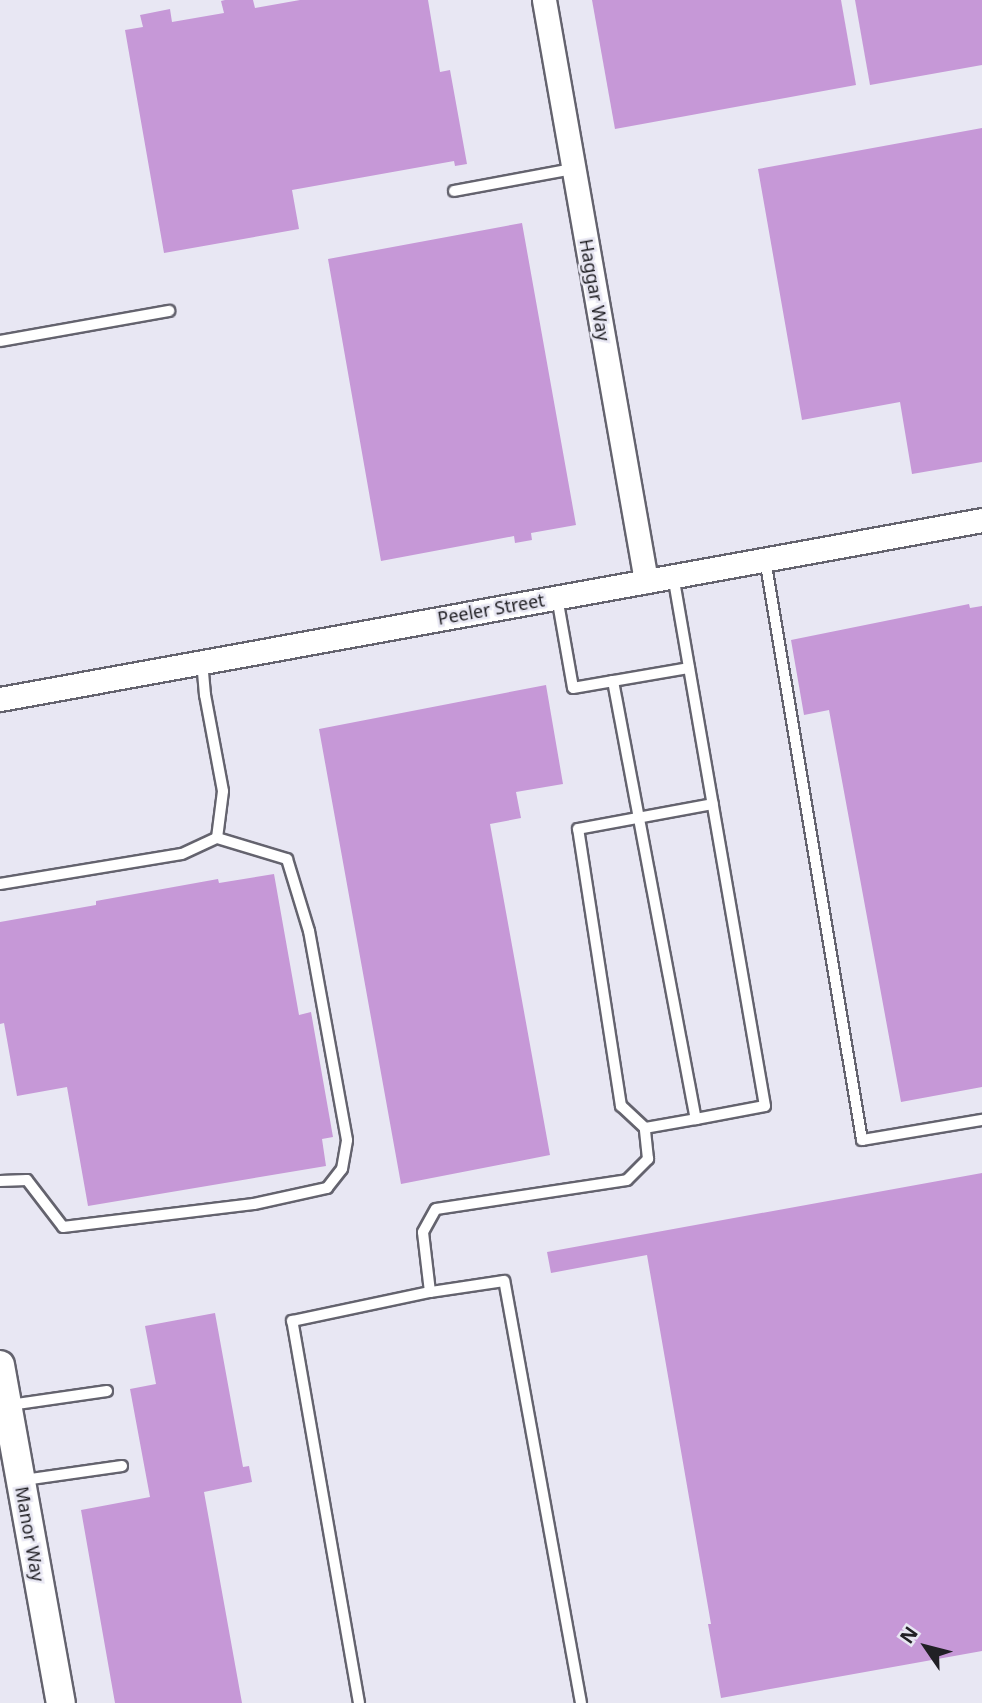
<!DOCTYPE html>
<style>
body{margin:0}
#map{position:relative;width:982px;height:1703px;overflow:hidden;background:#e8e7f3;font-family:"Noto Sans",sans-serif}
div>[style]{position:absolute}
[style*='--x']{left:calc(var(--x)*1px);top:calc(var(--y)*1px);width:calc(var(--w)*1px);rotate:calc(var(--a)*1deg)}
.building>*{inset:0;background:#c698d7}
.roads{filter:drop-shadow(2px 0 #64636e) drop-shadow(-2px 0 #64636e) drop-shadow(0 2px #64636e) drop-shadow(0 -2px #64636e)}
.service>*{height:10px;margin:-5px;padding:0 5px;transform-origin:5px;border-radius:5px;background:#fff}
.minor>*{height:23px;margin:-11.5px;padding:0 11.5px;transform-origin:11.5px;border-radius:11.5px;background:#fff}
.tertiary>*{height:28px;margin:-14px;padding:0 14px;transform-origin:14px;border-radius:14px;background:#fff}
span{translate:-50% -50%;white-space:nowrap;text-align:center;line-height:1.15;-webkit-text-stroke:5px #e8e7f3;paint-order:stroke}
.street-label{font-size:18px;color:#212025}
.north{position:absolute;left:891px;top:1612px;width:70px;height:70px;-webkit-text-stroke:5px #e8e7f3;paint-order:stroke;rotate:305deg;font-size:19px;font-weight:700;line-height:28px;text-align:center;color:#212025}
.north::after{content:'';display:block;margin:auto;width:24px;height:32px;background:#212025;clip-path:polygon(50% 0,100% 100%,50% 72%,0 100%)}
</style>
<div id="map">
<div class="building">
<i style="clip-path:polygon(225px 0,253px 0,255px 8px,300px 0,428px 0,440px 72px,450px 70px,467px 164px,455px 166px,454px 161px,292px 190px,299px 229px,164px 253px,125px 30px,143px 27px,140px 15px,170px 9px,172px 22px,224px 13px,221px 1px)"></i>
<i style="clip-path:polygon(592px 0,841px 0,856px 85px,615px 129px)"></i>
<i style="clip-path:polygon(855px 0,982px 0,982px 65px,870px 85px)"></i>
<i style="clip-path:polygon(982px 128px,982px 462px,912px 474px,900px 402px,802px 420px,758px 169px)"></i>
<i style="clip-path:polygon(522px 223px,576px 525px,531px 533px,532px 540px,515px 543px,514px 536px,381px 561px,328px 259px)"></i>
<i style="clip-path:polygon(969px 604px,970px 608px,982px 606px,982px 1087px,901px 1102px,829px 710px,804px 715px,791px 640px)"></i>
<i style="clip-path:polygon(546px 685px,563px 784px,516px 792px,521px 818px,490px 824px,550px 1155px,401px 1184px,319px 729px)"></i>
<i style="clip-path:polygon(274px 874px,299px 1015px,311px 1012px,333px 1137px,322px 1139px,326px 1166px,88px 1206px,67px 1087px,17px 1096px,4px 1023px,0 1024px,0 922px,96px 905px,96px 901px,218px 879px,219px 883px)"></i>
<i style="clip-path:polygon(982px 1173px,982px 1651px,721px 1698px,708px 1624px,711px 1624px,647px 1255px,551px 1273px,547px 1252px)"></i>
<i style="clip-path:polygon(215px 1313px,243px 1467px,249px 1466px,252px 1482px,204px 1492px,242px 1703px,115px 1703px,81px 1510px,150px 1497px,130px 1389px,156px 1384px,145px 1326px)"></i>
</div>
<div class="roads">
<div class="service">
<i style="--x:454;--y:191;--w:121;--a:-10.5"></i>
<i style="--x:0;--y:341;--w:172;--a:-10.1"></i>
<i style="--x:765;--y:559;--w:589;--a:80.52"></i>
<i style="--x:862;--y:1140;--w:122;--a:-9.5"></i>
<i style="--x:557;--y:597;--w:92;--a:80"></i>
<i style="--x:573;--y:688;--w:41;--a:-9.9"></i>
<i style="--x:613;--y:681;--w:446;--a:79.3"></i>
<i style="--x:696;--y:1119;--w:70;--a:-10.7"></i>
<i style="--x:765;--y:1106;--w:539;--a:-99.83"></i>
<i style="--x:613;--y:681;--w:77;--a:-9.7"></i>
<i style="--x:0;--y:884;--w:184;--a:-9.4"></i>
<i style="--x:182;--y:854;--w:38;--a:-25"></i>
<i style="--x:217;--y:838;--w:47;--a:-82.7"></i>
<i style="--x:223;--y:791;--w:98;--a:-100.6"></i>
<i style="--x:205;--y:695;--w:33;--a:-95"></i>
<i style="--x:645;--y:1128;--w:52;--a:-10"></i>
<i style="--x:0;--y:1181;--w:27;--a:-2"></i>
<i style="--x:27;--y:1180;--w:59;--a:52.5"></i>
<i style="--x:63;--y:1227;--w:192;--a:-6.9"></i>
<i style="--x:254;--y:1204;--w:75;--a:-12.4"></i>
<i style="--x:327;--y:1188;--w:24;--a:-52"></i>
<i style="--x:342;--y:1169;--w:29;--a:-80"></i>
<i style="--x:347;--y:1140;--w:212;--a:-100.3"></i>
<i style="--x:309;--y:931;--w:75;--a:-107"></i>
<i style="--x:287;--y:859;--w:73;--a:-163.3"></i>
<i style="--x:10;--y:1405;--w:98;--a:-8.2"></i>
<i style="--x:24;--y:1480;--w:99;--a:-8.1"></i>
<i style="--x:359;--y:1703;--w:388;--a:-99.9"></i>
<i style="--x:292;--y:1321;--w:141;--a:-11.9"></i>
<i style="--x:581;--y:1703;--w:429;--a:-100.3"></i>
<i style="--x:504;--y:1281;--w:75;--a:171.5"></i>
<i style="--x:430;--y:1292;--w:60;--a:-96.7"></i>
<i style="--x:423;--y:1232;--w:26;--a:-61"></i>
<i style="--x:436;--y:1209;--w:193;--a:-8.6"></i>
<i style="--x:627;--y:1180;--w:30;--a:-45"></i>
<i style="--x:648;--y:1159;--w:31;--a:-96"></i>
<i style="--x:645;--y:1128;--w:33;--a:-137"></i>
<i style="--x:621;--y:1106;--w:280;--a:-98.8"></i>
<i style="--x:578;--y:829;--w:137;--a:-10.5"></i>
</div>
<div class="minor">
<i style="--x:544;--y:0;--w:590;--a:80.04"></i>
<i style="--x:0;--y:699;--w:998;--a:-10.33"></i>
</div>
<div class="tertiary">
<i style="--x:0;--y:1365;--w:343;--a:79.8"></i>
</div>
</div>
<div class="street-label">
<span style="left:595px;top:290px;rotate:80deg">Haggar Way</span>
<span style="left:491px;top:609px;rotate:-10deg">Peeler Street</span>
<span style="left:30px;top:1534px;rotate:80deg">Manor Way</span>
</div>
<div class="north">N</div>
</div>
